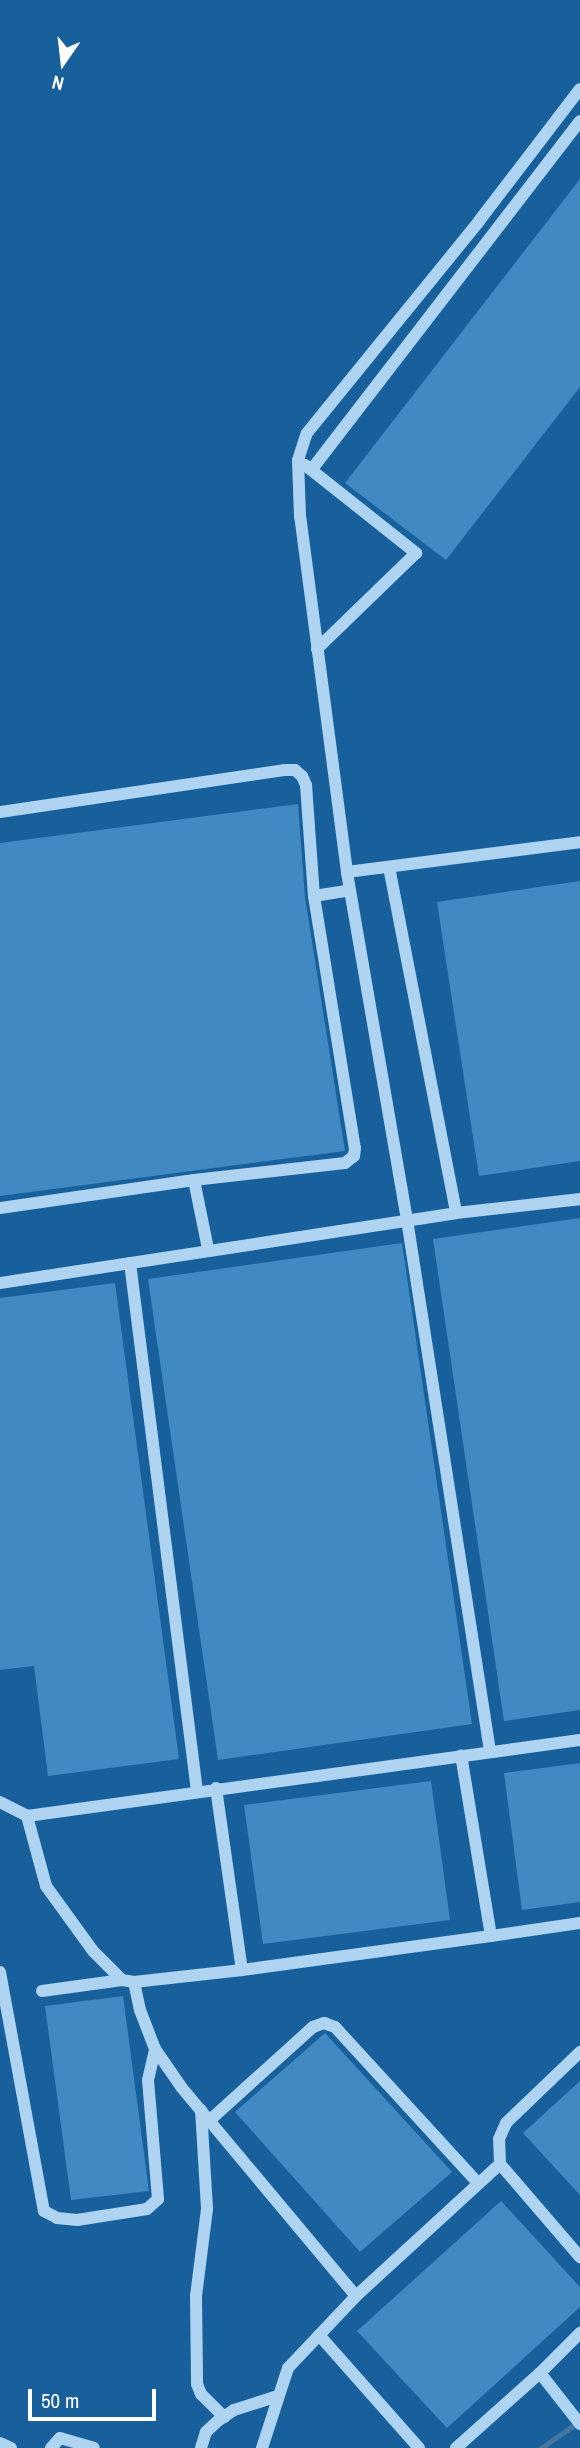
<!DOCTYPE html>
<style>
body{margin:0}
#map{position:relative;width:580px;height:2448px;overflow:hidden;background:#17609c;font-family:"Archivo Narrow",sans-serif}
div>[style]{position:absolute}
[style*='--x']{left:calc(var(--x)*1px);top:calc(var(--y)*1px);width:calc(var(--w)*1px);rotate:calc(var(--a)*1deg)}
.stream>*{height:5px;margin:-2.5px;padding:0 2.5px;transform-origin:2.5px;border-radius:2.5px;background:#43759f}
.building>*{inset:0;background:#4089c2}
.minor>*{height:12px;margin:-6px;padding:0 6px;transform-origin:6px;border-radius:6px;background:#aed4f2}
span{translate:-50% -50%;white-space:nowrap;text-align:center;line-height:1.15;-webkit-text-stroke:5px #17609c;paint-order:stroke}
.north{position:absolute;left:28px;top:28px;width:70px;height:70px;-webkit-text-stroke:5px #17609c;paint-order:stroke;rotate:194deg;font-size:19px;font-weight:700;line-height:28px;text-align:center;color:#fff}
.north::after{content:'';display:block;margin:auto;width:24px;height:32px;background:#fff;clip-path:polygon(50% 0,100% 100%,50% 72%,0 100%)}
.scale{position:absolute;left:28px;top:2389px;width:128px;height:32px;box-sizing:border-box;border:4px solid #fff;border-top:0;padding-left:9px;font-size:21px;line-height:24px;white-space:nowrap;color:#fff;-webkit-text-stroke:5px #17609c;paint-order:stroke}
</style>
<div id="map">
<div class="stream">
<i style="--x:541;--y:2448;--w:44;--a:-34.8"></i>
</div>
<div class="building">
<i style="clip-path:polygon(580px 179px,580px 387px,446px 560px,345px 483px)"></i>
<i style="clip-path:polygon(298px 804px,305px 897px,345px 1151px,0 1196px,0 843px)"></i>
<i style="clip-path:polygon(580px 881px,580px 1161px,479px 1176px,437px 902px)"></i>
<i style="clip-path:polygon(580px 1218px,580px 1710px,504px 1721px,433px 1239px)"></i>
<i style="clip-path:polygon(402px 1243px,472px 1724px,218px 1760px,148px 1279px)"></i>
<i style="clip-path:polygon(115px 1283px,179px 1759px,48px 1776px,34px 1666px,0 1670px,0 1298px)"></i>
<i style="clip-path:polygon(580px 1763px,580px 1902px,522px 1910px,504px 1773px)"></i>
<i style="clip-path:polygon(431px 1781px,450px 1920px,263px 1944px,244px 1805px)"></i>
<i style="clip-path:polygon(123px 1996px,149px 2191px,71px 2200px,45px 2006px)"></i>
<i style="clip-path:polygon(325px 2033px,452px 2172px,360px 2252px,235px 2112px)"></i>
<i style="clip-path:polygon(580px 2081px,580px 2195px,523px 2133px)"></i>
<i style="clip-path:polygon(501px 2201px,580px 2287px,580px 2307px,447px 2428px,357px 2331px)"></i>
</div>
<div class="minor">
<i style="--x:305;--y:465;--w:142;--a:38.4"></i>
<i style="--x:416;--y:553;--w:138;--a:135.9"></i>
<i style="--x:312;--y:469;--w:439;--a:-52.4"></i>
<i style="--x:0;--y:812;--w:287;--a:-8.4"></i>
<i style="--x:284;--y:770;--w:11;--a:0"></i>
<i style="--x:295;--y:770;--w:9;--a:41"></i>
<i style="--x:302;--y:776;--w:10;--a:66"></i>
<i style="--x:306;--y:785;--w:111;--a:85.9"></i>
<i style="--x:314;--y:896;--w:255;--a:80.8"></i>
<i style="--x:355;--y:1148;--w:8;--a:97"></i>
<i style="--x:354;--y:1156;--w:11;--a:142"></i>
<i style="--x:345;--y:1163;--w:152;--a:173.6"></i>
<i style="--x:194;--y:1180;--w:196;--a:171.8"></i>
<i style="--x:389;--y:867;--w:352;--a:79"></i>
<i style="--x:347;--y:872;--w:235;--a:-7.3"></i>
<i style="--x:314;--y:896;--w:36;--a:-9"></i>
<i style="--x:194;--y:1180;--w:70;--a:78.5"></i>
<i style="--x:130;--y:1263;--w:532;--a:82.77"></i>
<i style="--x:0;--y:1283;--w:461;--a:-8.7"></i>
<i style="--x:456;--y:1213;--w:125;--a:-6.4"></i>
<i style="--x:490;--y:1751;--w:537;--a:-98.88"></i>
<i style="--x:407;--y:1220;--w:353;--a:-99.8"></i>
<i style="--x:347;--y:872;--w:358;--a:-97.5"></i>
<i style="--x:300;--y:517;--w:57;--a:-92"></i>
<i style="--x:298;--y:460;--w:28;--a:-72"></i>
<i style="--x:307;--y:433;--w:273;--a:-50.9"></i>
<i style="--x:479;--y:221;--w:166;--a:-52.6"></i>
<i style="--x:216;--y:1788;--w:184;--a:81.9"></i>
<i style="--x:0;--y:1802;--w:30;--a:27"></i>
<i style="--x:27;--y:1816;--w:558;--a:-7.83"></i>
<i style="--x:27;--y:1816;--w:73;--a:74.8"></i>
<i style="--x:46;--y:1886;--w:80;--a:54.1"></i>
<i style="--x:93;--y:1951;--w:41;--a:45"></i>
<i style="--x:122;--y:1980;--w:12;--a:9"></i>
<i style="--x:134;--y:1982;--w:109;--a:-6.3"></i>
<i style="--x:242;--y:1970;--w:251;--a:-7.8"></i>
<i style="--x:491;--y:1936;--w:183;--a:-99.4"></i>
<i style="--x:491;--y:1936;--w:90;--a:-8.3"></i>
<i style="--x:0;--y:1972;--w:243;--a:79.6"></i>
<i style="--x:44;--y:2211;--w:15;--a:28"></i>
<i style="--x:57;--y:2218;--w:20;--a:6"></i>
<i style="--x:77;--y:2220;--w:71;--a:-8.9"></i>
<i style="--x:147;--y:2209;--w:15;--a:-42"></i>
<i style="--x:158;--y:2199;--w:119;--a:-94.8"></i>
<i style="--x:148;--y:2080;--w:32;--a:-77"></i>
<i style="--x:134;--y:1982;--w:29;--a:78"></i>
<i style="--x:140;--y:2010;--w:42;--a:69"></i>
<i style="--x:155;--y:2049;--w:47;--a:55.3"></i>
<i style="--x:182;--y:2088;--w:271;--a:50.1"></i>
<i style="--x:42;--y:1991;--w:81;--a:-7.8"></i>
<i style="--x:201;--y:2110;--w:99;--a:86.5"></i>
<i style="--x:207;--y:2209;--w:88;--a:97.2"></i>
<i style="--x:196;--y:2296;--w:88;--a:89.3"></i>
<i style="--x:197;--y:2384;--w:11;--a:68"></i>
<i style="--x:201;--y:2394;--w:33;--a:45"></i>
<i style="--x:210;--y:2120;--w:139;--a:-42.1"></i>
<i style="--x:313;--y:2027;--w:12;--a:-20"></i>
<i style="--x:324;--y:2023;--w:12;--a:20"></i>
<i style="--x:335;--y:2027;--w:212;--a:47.5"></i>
<i style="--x:500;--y:2164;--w:123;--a:49.3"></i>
<i style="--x:319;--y:2335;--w:151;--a:48.5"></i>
<i style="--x:540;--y:2373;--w:57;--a:-45"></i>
<i style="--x:0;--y:2443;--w:12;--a:24"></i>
<i style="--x:51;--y:2448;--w:13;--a:-48"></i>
<i style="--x:60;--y:2438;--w:35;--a:16"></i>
<i style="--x:201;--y:2448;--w:17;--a:-73"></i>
<i style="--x:206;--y:2432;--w:18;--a:-43"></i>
<i style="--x:219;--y:2420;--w:18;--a:-34"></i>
<i style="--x:234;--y:2410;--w:46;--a:-17.7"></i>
<i style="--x:262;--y:2448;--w:84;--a:-72"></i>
<i style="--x:288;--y:2368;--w:99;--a:-46.6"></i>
<i style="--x:356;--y:2296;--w:195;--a:-42.5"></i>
<i style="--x:500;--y:2164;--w:25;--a:-92"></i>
<i style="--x:499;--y:2139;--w:17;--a:-66"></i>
<i style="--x:506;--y:2123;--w:103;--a:-43.8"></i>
<i style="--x:456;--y:2448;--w:113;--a:-41.8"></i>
<i style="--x:540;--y:2373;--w:65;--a:51.9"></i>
</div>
<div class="north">N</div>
<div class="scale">50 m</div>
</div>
